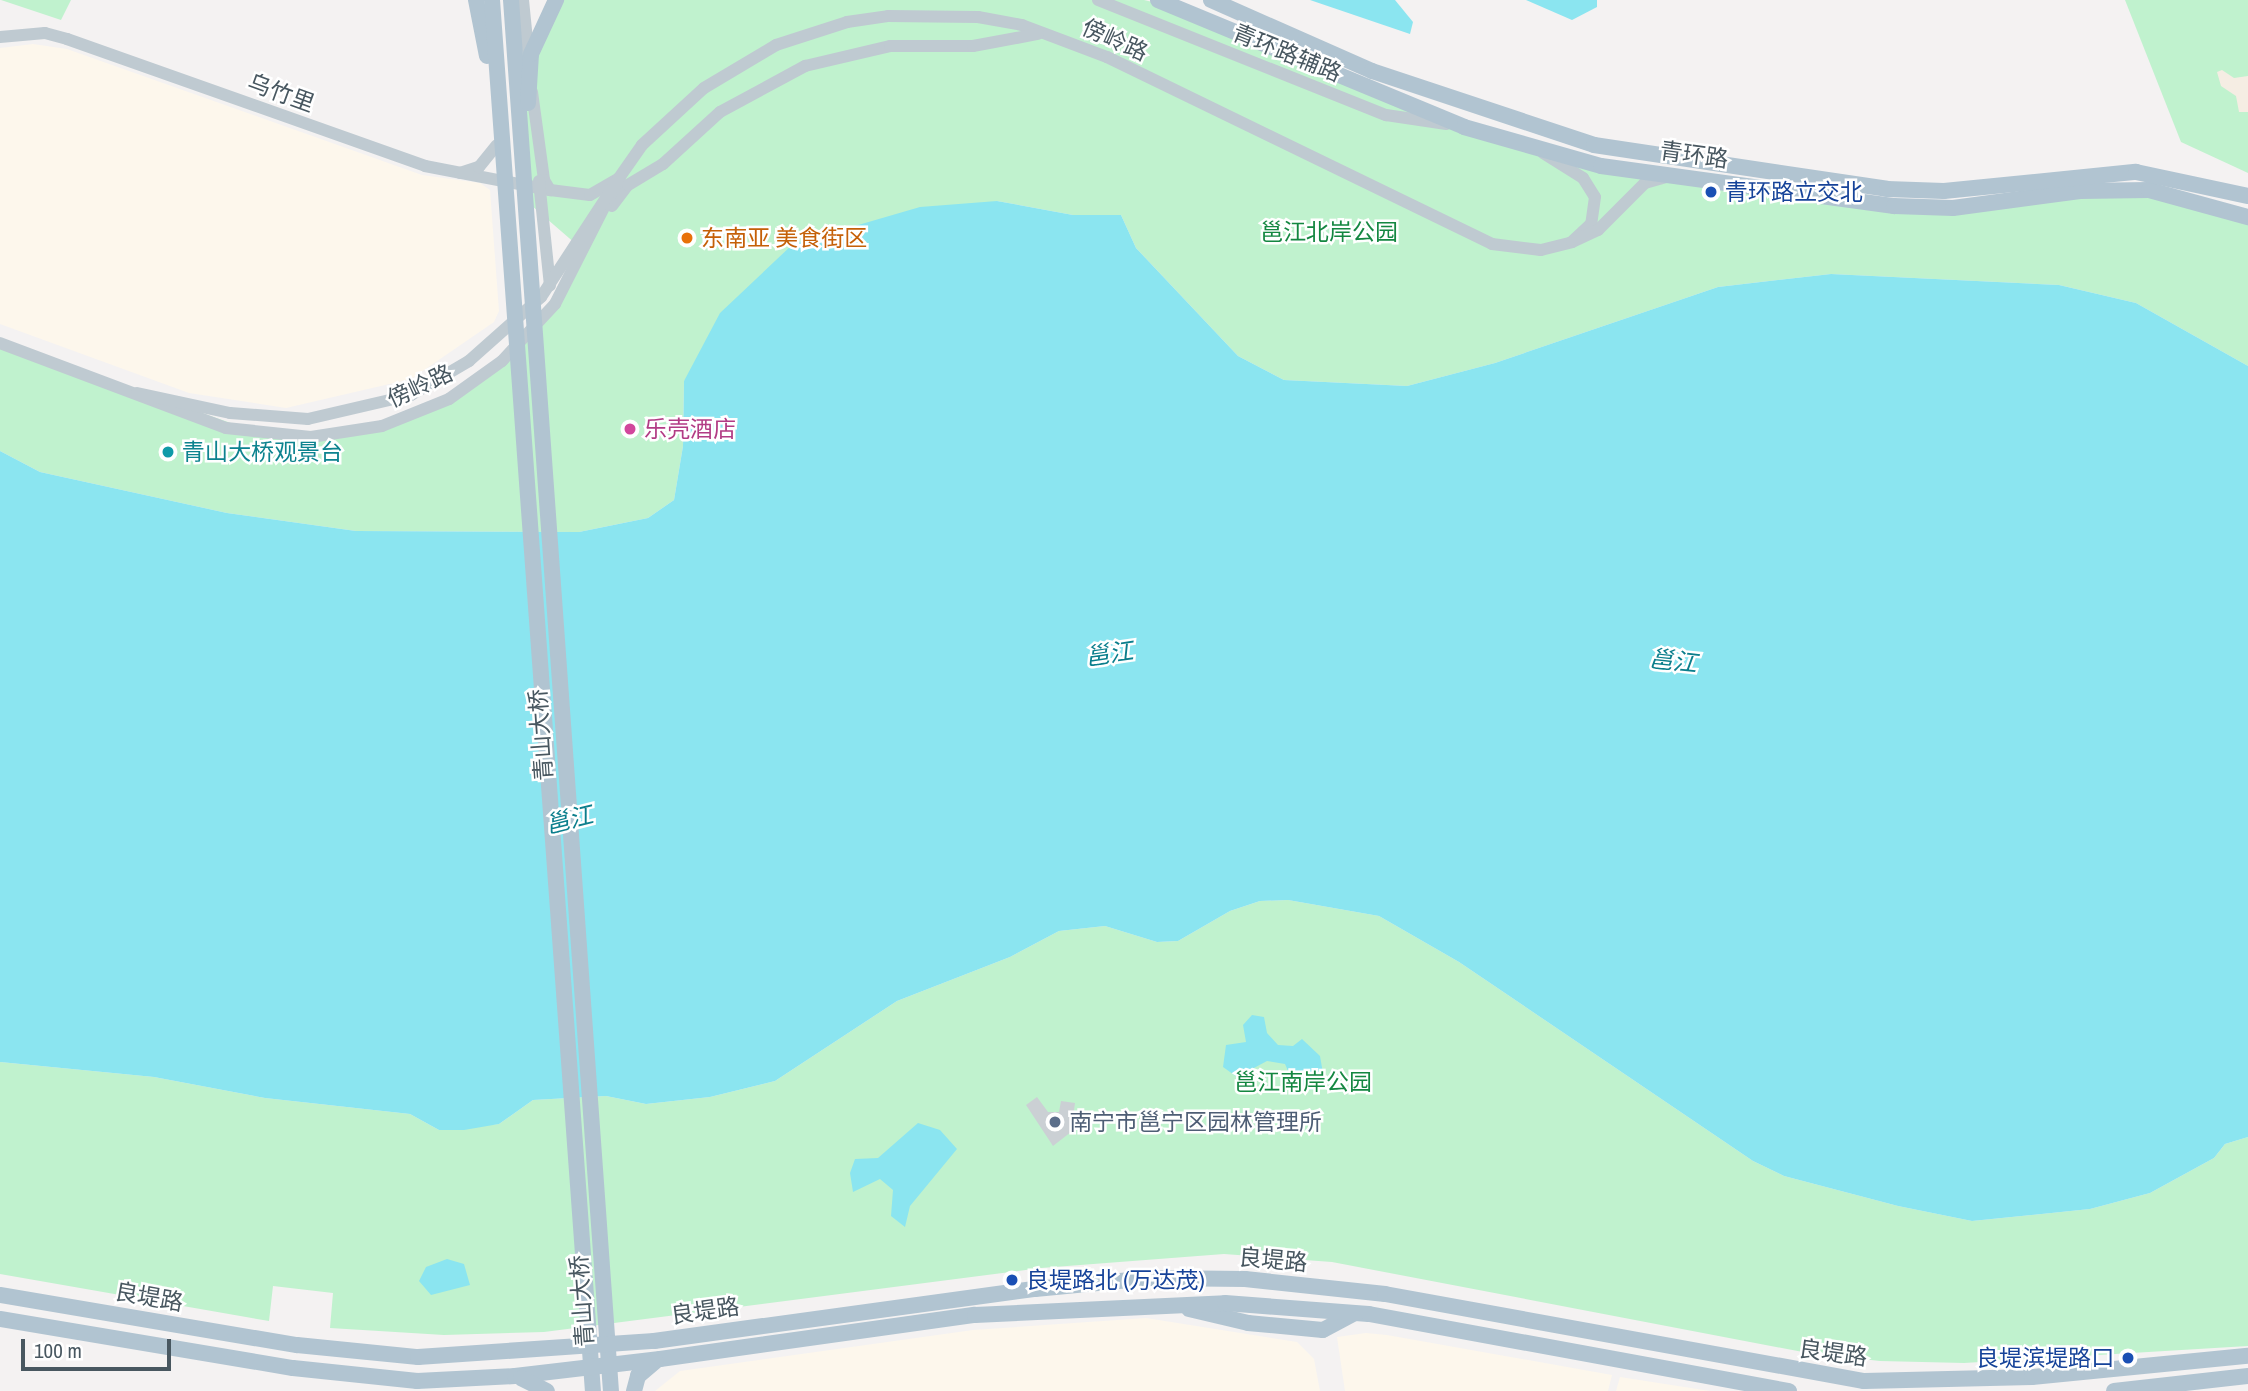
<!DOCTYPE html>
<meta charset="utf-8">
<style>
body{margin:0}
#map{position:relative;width:2248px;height:1391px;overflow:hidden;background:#f4f2f2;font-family:"Archivo Narrow","Noto Sans SC",sans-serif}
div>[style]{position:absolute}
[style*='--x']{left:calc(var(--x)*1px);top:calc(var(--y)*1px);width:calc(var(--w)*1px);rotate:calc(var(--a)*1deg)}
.commercial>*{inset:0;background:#fdf7ec}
.green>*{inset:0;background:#c0f2ce}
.sand>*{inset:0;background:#f5ede3}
.water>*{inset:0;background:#8be5f0}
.building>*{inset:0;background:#cbd0d4}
.minor>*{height:12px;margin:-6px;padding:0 6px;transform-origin:6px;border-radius:6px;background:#bfcad1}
.major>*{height:16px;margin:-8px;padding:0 8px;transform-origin:8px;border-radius:8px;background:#b1c4d1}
.dots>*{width:19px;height:19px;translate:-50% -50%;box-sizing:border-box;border:4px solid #fff;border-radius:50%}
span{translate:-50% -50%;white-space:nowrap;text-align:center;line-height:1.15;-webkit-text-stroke:5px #fff;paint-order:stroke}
.street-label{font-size:23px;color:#485760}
.transit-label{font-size:23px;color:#164399}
.left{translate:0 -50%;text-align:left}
.right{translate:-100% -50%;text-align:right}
.park-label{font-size:23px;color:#148741}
.food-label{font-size:23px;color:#c56008}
.hotel-label{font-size:23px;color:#b23c85}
.culture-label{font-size:23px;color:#0d838f}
.service-label{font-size:23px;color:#4e5e75}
.water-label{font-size:24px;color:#0a7e8c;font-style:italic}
.scale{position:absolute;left:21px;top:1339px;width:150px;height:32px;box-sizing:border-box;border:4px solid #485760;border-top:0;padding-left:9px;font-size:21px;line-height:24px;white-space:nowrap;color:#485760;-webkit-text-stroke:5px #fff;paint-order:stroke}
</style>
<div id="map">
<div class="commercial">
<i style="clip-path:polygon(33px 44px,67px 49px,422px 175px,480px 183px,490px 190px,499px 311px,494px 322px,411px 379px,286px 408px,189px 393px,0 324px,0 48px)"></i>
<i style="clip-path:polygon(1146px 1318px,1297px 1342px,1314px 1359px,1320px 1391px,655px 1391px,680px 1371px,973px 1330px)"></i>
<i style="clip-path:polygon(1366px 1333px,1387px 1335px,1612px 1375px,1608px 1391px,1345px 1391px,1337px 1337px)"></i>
<i style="clip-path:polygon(1620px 1377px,1710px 1391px,1616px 1391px)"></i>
</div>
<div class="green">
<i style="clip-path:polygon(1px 0,71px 0,61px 20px)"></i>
<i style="clip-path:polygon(556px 0,1144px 0,1174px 7px,1543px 153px,1894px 206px,2111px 189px,2248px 217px,2248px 366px,2136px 303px,2059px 285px,1831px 274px,1718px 287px,1495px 363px,1407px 386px,1284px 380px,1238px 356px,1136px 248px,1121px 215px,1073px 215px,997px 201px,684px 381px,683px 446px,674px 500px,648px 518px,579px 532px,356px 531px,227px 513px,40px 472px,0 451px,0 343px,271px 437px,382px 426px,481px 378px,555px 304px,584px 251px,524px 199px,528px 84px)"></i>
<i style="clip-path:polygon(2125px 0,2248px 0,2248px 173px,2181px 142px)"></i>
<i style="clip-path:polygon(1288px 900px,1379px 916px,1459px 962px,1753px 1161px,1784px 1176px,1898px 1206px,1972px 1221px,2090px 1209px,2150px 1193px,2214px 1158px,2225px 1144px,2248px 1137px,2248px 1346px,1964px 1363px,1880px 1361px,1808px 1353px,1332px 1262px,1224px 1254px,1041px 1268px,544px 1332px,444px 1335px,330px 1328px,333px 1293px,273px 1286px,269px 1321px,0 1274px,0 1062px,154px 1077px,265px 1098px,410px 1114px,439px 1130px,499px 1124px,533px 1100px,606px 1096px,646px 1104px,710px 1097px,775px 1081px,897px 1001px,1010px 957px,1059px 931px,1105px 926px,1157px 942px,1178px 941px,1230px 911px,1260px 901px)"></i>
</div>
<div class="sand">
<i style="clip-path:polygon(2222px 70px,2234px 78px,2248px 76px,2248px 112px,2239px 112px,2236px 96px,2221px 86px,2217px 72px)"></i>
</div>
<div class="water">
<i style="clip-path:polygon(1310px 0,1395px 0,1413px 22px,1410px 34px)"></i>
<i style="clip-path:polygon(1526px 0,1597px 0,1597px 7px,1572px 20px)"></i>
<i style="clip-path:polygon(997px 201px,1073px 215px,1121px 215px,1136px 248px,1238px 356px,1284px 380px,1407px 386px,1495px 363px,1718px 287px,1831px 274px,2059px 285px,2136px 303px,2248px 366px,2248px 1137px,2225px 1144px,2214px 1158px,2150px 1193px,2090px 1209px,1972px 1221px,1898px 1206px,1784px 1176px,1753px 1161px,1459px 962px,1379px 916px,1288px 900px,1260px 901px,1230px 911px,1178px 941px,1157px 942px,1105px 926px,1059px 931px,1010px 957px,897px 1001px,775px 1081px,710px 1097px,646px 1104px,606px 1096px,533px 1100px,499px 1124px,464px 1130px,439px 1130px,410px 1114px,265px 1098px,154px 1077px,0 1062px,0 451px,40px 472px,227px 513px,356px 531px,579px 532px,648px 518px,674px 500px,683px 446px,684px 381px,720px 313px,793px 244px,920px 207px)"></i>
<i style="clip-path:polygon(1252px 1015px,1264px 1017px,1267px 1033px,1278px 1045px,1293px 1046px,1302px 1039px,1320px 1056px,1324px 1079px,1312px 1090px,1295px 1087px,1285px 1064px,1267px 1061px,1237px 1077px,1223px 1067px,1226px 1045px,1246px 1042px,1243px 1025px)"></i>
<i style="clip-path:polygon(918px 1123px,940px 1130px,957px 1149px,910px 1206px,905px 1227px,891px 1216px,893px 1190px,880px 1179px,853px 1192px,850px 1173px,855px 1159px,878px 1158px)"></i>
<i style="clip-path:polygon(447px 1259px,464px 1264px,470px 1285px,431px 1295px,419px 1281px,426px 1267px)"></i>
</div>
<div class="building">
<i style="clip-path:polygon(1037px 1097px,1048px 1112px,1059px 1112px,1061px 1101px,1075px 1103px,1071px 1132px,1053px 1146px,1026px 1105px)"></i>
</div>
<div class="minor">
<i style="--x:523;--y:0;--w:60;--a:84.3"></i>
<i style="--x:1098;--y:0;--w:310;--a:21.8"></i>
<i style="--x:1386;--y:115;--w:61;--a:8.5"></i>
<i style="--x:0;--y:37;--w:45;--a:-5.1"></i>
<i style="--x:45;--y:33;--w:23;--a:15"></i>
<i style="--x:67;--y:39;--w:380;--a:19.5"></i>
<i style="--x:425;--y:166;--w:127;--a:10.9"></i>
<i style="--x:532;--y:92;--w:89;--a:82.2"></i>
<i style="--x:544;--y:180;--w:12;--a:59"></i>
<i style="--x:550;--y:190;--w:40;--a:7.1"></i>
<i style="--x:590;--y:195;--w:34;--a:-30"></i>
<i style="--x:619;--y:178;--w:40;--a:-55.1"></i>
<i style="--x:642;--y:145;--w:84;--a:-42.6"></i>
<i style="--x:704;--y:88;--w:84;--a:-30.8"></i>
<i style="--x:776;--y:45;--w:75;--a:-17.9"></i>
<i style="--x:847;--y:22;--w:41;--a:-8.3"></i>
<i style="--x:888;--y:16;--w:90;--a:0.6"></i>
<i style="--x:978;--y:17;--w:45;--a:10.3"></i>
<i style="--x:1022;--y:25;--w:91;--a:20.6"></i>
<i style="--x:1107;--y:57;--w:428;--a:25.9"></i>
<i style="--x:1492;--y:244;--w:49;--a:7"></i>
<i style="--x:1541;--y:250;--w:32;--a:-14"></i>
<i style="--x:1543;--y:153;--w:47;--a:32"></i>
<i style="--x:1583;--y:178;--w:22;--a:58"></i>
<i style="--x:1595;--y:197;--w:27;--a:98"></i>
<i style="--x:1591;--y:224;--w:26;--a:137"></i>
<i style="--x:1572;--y:242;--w:29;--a:-25"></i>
<i style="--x:1598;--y:230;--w:66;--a:-45"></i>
<i style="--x:1645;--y:183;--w:22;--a:-16"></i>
<i style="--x:460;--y:173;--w:20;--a:-18"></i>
<i style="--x:479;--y:167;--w:28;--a:-51"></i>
<i style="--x:539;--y:181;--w:105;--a:84"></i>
<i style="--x:612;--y:206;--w:26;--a:-53"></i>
<i style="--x:628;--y:185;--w:41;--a:-31"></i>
<i style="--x:663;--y:164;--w:77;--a:-42.4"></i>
<i style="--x:720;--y:112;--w:97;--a:-28.4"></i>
<i style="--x:805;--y:66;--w:87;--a:-13.2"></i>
<i style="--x:890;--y:46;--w:83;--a:0"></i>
<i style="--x:973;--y:46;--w:66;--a:-10.5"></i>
<i style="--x:0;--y:343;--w:241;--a:20.6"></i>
<i style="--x:226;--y:428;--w:85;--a:6"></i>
<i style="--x:311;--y:437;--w:72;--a:-8.8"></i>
<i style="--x:382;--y:426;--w:72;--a:-21.9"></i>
<i style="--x:449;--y:399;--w:65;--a:-35.6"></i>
<i style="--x:502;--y:361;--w:78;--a:-47.1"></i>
<i style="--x:555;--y:304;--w:141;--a:-63.1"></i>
<i style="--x:619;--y:178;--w:142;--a:123.2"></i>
<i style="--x:541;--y:297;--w:96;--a:138.4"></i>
<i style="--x:469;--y:361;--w:67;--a:149.6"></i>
<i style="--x:411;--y:395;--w:106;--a:166.9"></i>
<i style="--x:308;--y:419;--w:78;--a:-175.6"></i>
<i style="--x:230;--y:413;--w:95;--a:-167.9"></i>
</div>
<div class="major">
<i style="--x:476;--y:0;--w:57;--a:78.9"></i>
<i style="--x:492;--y:0;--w:1395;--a:85.85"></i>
<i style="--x:511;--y:0;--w:1395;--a:85.89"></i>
<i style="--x:1158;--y:0;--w:331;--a:22.5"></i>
<i style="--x:1464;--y:127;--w:142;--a:15.9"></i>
<i style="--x:1601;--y:166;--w:296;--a:7.8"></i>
<i style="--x:1894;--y:206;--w:59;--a:1.9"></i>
<i style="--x:1953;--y:208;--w:128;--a:-7.6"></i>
<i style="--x:2080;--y:191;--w:69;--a:-0.8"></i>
<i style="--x:2149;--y:190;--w:103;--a:15.3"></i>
<i style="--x:1211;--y:0;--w:176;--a:23.8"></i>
<i style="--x:1372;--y:71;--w:234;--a:18.4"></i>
<i style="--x:1594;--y:145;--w:296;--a:8.5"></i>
<i style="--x:1887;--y:189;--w:57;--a:2"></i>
<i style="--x:1944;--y:191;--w:193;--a:-5.7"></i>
<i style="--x:2136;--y:172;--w:115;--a:12.1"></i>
<i style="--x:528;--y:103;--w:49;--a:-86.5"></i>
<i style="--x:531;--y:54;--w:60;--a:-65.2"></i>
<i style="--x:0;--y:1295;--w:301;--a:9.6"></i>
<i style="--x:297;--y:1345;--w:122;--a:5.7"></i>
<i style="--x:418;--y:1357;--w:237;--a:-3.9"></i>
<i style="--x:654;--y:1341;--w:385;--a:-7.8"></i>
<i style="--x:1035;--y:1289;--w:118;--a:-5.4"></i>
<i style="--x:1152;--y:1278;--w:93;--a:0.6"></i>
<i style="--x:1245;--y:1279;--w:141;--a:6.1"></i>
<i style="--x:1385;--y:1294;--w:487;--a:10.3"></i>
<i style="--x:1864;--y:1381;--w:168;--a:-1.4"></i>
<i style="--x:2032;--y:1377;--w:217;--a:-5.6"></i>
<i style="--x:1189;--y:1309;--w:61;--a:13.3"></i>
<i style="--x:1248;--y:1323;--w:75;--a:5.3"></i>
<i style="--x:1323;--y:1330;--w:34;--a:-28"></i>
<i style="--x:0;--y:1319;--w:297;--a:9.5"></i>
<i style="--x:293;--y:1368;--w:125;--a:6"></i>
<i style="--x:417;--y:1381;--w:98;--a:-2.9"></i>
<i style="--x:515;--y:1376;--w:146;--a:-6.7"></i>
<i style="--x:660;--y:1359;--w:318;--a:-8"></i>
<i style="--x:975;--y:1315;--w:250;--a:-2.7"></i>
<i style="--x:1225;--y:1303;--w:144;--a:4.4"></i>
<i style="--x:1369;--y:1314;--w:427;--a:10.4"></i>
<i style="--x:521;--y:1378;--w:29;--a:27"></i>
<i style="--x:634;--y:1391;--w:16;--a:-75"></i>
<i style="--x:638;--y:1376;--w:23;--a:-40"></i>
<i style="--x:2114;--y:1391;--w:135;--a:-6.4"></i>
</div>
<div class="dots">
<i style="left:1711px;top:192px;background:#1a4fb4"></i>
<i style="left:687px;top:238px;background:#e8710a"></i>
<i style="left:630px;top:429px;background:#d1479c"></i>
<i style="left:168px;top:452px;background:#0f9aa8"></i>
<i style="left:1055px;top:1122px;background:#5c6f8a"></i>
<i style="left:1012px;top:1280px;background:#1a4fb4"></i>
<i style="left:2128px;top:1358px;background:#1a4fb4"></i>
</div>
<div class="street-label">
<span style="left:1115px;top:40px;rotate:24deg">傍岭路</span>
<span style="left:1287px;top:53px;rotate:22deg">青环路辅路</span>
<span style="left:281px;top:93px;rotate:20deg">乌竹里</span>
<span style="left:1694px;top:155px;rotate:8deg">青环路</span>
<span style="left:420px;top:386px;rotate:-25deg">傍岭路</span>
<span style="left:541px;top:735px;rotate:-94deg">青山大桥</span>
<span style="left:1273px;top:1260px;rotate:5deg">良堤路</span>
<span style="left:149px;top:1297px;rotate:10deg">良堤路</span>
<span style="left:582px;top:1301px;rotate:-94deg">青山大桥</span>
<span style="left:705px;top:1311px;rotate:-8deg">良堤路</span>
<span style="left:1833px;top:1353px;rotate:8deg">良堤路</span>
</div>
<div class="transit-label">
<span class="left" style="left:1725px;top:192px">青环路立交北</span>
<span class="left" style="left:1026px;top:1280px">良堤路北 (万达茂)</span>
<span class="right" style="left:2114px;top:1358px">良堤滨堤路口</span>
</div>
<div class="park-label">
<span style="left:1329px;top:232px">邕江北岸公园</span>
<span style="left:1303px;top:1082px">邕江南岸公园</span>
</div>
<div class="food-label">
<span class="left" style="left:701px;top:238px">东南亚 美食街区</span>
</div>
<div class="hotel-label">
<span class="left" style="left:644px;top:429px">乐壳酒店</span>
</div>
<div class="culture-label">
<span class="left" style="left:182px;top:452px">青山大桥观景台</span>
</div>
<div class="service-label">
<span class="left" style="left:1069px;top:1122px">南宁市邕宁区园林管理所</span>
</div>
<div class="water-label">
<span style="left:1109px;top:654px;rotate:-8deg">邕江</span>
<span style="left:1673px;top:661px;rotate:6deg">邕江</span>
<span style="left:569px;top:820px;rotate:-14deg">邕江</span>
</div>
<div class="scale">100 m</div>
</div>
